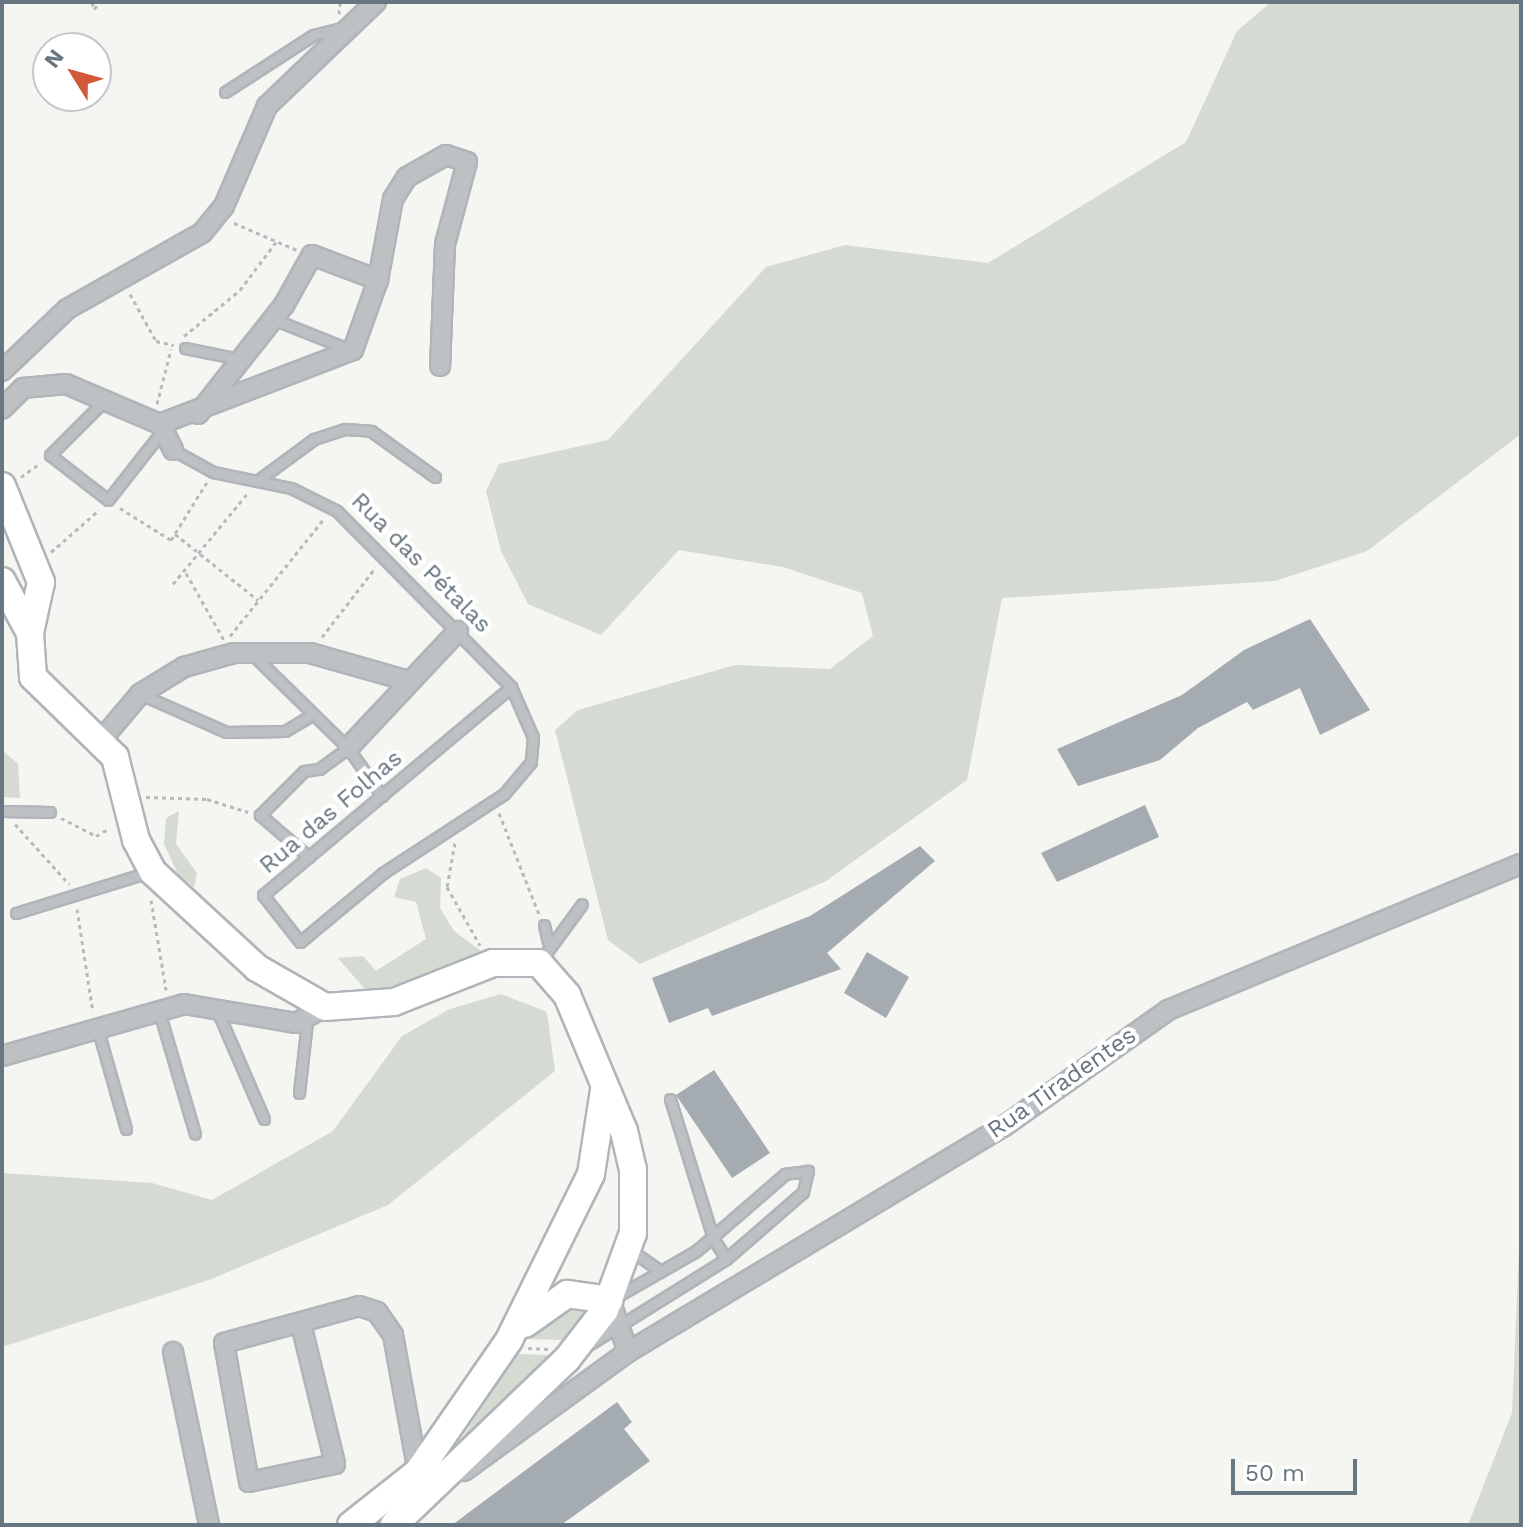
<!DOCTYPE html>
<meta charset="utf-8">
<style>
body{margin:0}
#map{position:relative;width:1523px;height:1527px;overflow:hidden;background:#f5f5f2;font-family:"Work Sans",sans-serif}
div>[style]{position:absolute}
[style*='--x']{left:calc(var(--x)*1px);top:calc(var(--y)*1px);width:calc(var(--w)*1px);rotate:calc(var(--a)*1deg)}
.green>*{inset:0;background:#d5dad2}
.building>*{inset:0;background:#a5acb1}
.path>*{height:3px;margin-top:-1.5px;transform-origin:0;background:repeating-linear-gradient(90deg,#b7babc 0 4px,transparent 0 8px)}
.roads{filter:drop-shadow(2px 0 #afb5b8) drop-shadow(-2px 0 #afb5b8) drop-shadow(0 2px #afb5b8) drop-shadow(0 -2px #afb5b8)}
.lane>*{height:9px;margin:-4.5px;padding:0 4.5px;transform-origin:4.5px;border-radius:4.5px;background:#bdc1c4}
.street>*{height:18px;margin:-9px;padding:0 9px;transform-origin:9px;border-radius:9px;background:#bdc1c4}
.secondary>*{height:26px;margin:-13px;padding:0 13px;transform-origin:13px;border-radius:13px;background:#fff}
span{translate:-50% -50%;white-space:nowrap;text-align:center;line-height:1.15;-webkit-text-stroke:8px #fff;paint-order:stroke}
.street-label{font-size:24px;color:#677680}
.frame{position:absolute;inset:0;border:4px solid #677680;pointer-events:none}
.north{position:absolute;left:32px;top:32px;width:80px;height:80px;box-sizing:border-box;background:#fff;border:2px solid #c2c8cc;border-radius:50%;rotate:307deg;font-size:22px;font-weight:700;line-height:32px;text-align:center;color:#677680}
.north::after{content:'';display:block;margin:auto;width:28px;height:36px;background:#d15937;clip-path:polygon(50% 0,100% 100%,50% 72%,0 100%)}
.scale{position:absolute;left:1231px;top:1459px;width:126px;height:36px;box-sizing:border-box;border:4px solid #677680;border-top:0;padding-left:10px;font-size:24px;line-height:28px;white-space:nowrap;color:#677680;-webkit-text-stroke:6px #fff;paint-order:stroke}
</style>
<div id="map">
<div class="green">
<i style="clip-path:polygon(1271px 2px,1521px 2px,1521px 434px,1367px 551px,1275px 581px,1002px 598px,967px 780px,826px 881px,640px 964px,608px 940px,555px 730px,578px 710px,735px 665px,830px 669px,873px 636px,862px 593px,783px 567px,679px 550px,601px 635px,528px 604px,501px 551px,486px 491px,499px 464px,608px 440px,766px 267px,845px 245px,988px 263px,1186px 142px,1237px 31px)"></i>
<i style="clip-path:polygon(2px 750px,18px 764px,20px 798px,2px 797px)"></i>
<i style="clip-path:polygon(179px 811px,176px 844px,197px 873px,194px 887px,178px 874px,164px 844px,166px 818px)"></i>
<i style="clip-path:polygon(426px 868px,441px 878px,440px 908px,454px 931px,481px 951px,416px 983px,369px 994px,338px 958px,363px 956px,376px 971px,426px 939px,416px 902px,394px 897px,400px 879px)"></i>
<i style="clip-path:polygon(501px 994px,547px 1012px,555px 1071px,388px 1205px,209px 1280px,2px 1347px,2px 1173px,152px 1183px,212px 1200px,333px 1131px,402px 1036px,450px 1009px)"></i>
<i style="clip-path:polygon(1521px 1205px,1521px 1525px,1468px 1525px,1512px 1413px)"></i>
<i style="clip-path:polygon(581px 1302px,587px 1312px,563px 1340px,524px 1339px,545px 1318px)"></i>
<i style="clip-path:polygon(516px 1354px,552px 1355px,442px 1469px)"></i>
</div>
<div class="building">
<i style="clip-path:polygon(1310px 619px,1370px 710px,1320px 735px,1300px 688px,1253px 710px,1247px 702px,1198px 728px,1160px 760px,1078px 786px,1057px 749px,1182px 695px,1244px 650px)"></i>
<i style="clip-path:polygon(1145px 805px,1159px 837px,1057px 882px,1041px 853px)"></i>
<i style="clip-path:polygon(920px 846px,935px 861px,827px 953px,841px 969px,712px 1016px,708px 1008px,669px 1023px,652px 978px,810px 916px)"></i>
<i style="clip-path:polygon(867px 952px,909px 977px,886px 1018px,844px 993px)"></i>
<i style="clip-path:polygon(714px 1070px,770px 1153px,732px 1178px,676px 1095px)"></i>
<i style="clip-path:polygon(617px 1402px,632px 1422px,624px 1429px,650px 1461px,561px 1525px,452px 1525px)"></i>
</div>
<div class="path">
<i style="--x:92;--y:2;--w:7;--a:74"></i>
<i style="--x:94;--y:9;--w:9;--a:-49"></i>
<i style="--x:339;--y:14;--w:12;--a:-85"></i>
<i style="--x:234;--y:223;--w:69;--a:23.2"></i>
<i style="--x:130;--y:294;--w:54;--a:61"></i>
<i style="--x:156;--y:341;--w:18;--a:13"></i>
<i style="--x:184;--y:336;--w:72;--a:-39.4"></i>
<i style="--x:240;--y:290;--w:60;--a:-53.1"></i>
<i style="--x:157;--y:404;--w:57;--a:-75.7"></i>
<i style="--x:21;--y:477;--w:24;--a:-36"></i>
<i style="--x:120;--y:508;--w:60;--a:32.1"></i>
<i style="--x:171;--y:540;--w:68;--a:-58.2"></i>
<i style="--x:175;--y:534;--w:106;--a:38.5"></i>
<i style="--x:51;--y:552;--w:64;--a:-41.2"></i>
<i style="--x:186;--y:573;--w:77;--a:60.4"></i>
<i style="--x:173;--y:584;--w:117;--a:-50.6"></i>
<i style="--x:230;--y:636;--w:149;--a:-51.3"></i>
<i style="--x:322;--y:637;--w:88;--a:-52.4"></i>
<i style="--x:146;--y:797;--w:61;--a:1.9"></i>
<i style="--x:207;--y:799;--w:43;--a:17.6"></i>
<i style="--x:499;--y:813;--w:109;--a:68.4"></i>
<i style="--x:61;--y:818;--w:39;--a:27"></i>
<i style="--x:96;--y:836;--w:16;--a:-30"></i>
<i style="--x:15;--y:824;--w:81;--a:48"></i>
<i style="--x:455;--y:843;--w:45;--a:100.3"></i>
<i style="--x:447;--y:887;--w:67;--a:60.4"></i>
<i style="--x:151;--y:900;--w:91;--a:80.5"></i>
<i style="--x:77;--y:909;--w:104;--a:81.2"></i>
<i style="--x:528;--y:1348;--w:20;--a:3"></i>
</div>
<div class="roads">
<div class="lane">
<i style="--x:225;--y:92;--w:105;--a:-32.9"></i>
<i style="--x:313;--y:35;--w:34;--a:-14"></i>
<i style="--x:273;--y:319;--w:84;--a:21.7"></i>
<i style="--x:185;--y:348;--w:55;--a:11.5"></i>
<i style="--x:105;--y:400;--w:78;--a:135"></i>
<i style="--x:50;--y:455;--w:73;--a:37.8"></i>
<i style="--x:108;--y:500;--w:89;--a:-51.8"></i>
<i style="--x:173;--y:450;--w:46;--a:28.8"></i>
<i style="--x:213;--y:472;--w:80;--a:11.6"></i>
<i style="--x:291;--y:488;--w:51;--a:26.6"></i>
<i style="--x:337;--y:511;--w:247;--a:45.3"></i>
<i style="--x:511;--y:687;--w:55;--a:66.3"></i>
<i style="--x:533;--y:737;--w:25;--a:95"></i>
<i style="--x:531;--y:762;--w:42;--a:130.2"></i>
<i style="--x:504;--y:794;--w:145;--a:146.9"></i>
<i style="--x:383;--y:873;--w:108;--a:140.3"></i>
<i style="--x:300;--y:942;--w:60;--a:-128.2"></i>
<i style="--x:263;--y:895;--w:324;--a:-40"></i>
<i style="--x:257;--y:481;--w:71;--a:-36.4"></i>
<i style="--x:314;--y:439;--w:33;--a:-18"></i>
<i style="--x:345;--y:429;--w:26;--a:4"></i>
<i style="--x:371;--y:431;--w:79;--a:35.7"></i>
<i style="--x:250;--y:652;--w:137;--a:44.4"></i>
<i style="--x:348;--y:748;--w:59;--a:54.7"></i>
<i style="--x:140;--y:694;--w:94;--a:23.8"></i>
<i style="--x:226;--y:732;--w:59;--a:-1"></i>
<i style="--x:285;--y:731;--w:29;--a:-31"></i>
<i style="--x:2;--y:811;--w:48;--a:1.2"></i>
<i style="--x:309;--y:857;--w:65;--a:-139.4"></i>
<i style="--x:260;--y:815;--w:62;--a:-45"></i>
<i style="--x:304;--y:771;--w:15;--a:-8"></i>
<i style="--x:319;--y:769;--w:36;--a:-36"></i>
<i style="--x:16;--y:913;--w:139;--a:-17.1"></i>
<i style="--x:544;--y:925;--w:18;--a:77"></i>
<i style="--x:541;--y:960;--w:69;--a:-53.8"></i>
<i style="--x:158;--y:1008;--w:131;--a:73.6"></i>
<i style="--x:216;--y:1008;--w:121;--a:66.6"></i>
<i style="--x:97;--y:1027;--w:106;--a:74.1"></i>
<i style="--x:299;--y:1093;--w:71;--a:-83.6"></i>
<i style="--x:670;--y:1099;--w:145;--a:72.8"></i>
<i style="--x:713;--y:1238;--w:25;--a:58"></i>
<i style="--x:632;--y:1251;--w:35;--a:35"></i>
<i style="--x:590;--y:1344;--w:160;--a:-32"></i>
<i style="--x:726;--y:1259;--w:102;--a:-41"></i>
<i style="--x:803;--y:1192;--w:22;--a:-77"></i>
<i style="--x:808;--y:1171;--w:23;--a:173"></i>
<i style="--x:785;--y:1174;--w:118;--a:139.1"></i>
<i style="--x:696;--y:1251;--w:92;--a:150.1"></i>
</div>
<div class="street">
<i style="--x:2;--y:371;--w:90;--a:-43.6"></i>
<i style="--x:67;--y:309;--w:155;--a:-29.4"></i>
<i style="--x:202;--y:233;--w:35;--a:-51"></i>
<i style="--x:224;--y:206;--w:109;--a:-66.7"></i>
<i style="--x:267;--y:106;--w:151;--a:-43.7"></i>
<i style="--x:2;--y:409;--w:30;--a:-45"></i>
<i style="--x:23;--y:388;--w:43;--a:-5.3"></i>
<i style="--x:66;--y:384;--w:102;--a:23.1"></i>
<i style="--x:160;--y:424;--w:29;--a:63"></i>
<i style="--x:198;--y:414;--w:139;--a:-51.7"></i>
<i style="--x:284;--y:305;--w:57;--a:-60.8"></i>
<i style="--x:312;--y:255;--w:71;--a:20.7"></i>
<i style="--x:160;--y:424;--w:207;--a:-21"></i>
<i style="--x:353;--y:350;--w:74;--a:-70.3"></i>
<i style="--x:378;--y:280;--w:82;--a:-79.5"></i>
<i style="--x:393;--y:199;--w:26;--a:-58"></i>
<i style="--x:407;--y:177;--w:45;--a:-29.4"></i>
<i style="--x:446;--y:155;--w:22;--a:18"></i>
<i style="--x:467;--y:162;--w:85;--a:105"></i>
<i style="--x:445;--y:244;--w:122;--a:92.3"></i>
<i style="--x:102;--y:739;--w:59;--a:-49.8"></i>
<i style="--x:140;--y:694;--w:52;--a:-31.5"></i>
<i style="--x:184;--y:667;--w:52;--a:-15.6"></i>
<i style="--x:234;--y:653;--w:76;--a:0"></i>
<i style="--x:310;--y:653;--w:102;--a:15.9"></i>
<i style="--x:348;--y:748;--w:161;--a:-46.8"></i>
<i style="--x:2;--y:1056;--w:189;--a:-15.9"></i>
<i style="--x:184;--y:1004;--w:114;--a:9.6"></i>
<i style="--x:296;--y:1023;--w:33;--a:-29"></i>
<i style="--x:610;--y:1300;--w:55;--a:70.9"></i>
<i style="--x:301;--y:1324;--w:144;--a:76.3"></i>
<i style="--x:335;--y:1464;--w:88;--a:168.2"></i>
<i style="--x:249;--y:1482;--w:141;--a:-100.2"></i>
<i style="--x:224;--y:1343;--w:140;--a:-15.3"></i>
<i style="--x:359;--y:1306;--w:19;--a:18"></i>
<i style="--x:377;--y:1312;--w:28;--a:55"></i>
<i style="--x:393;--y:1335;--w:140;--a:79.7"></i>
<i style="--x:173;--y:1352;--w:177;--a:78.2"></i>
<i style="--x:464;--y:1471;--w:203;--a:-36"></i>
<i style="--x:628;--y:1352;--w:437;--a:-31"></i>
<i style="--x:1003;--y:1127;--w:202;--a:-35.3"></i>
<i style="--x:1168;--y:1010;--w:382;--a:-22.5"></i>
</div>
<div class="secondary">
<i style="--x:2;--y:486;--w:104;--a:67.9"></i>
<i style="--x:41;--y:582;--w:52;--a:102.2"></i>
<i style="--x:30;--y:633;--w:44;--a:86.1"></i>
<i style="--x:33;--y:677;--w:115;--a:44.3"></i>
<i style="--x:115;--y:757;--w:86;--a:75.8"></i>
<i style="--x:136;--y:840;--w:36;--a:62"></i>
<i style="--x:153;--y:872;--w:142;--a:42.7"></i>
<i style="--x:257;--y:968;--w:78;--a:29.8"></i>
<i style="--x:325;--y:1007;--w:69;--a:-4.1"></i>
<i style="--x:394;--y:1002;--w:106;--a:-21.5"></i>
<i style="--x:493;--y:963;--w:46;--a:0"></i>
<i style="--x:539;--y:963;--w:43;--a:48.8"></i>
<i style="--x:567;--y:995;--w:147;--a:67.3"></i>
<i style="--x:624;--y:1131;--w:40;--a:77"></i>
<i style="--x:633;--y:1170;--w:63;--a:90"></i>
<i style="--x:633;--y:1233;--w:82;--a:110"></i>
<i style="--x:605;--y:1310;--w:62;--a:127.8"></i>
<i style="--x:567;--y:1359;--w:240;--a:136.2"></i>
<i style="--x:2;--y:581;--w:59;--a:61.7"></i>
<i style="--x:525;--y:1324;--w:52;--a:-35.5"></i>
<i style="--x:567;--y:1294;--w:43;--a:7.9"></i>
<i style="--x:351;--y:1525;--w:85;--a:-38.3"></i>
<i style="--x:418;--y:1472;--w:160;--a:-55.4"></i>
<i style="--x:509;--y:1340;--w:185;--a:-63.7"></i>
<i style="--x:591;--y:1174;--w:85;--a:-81.2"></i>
</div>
</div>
<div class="street-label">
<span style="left:421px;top:563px;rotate:45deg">Rua das Pétalas</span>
<span style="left:331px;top:812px;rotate:-40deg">Rua das Folhas</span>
<span style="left:1062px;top:1083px;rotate:-35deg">Rua Tiradentes</span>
</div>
<div class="frame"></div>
<div class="north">N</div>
<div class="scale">50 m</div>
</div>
